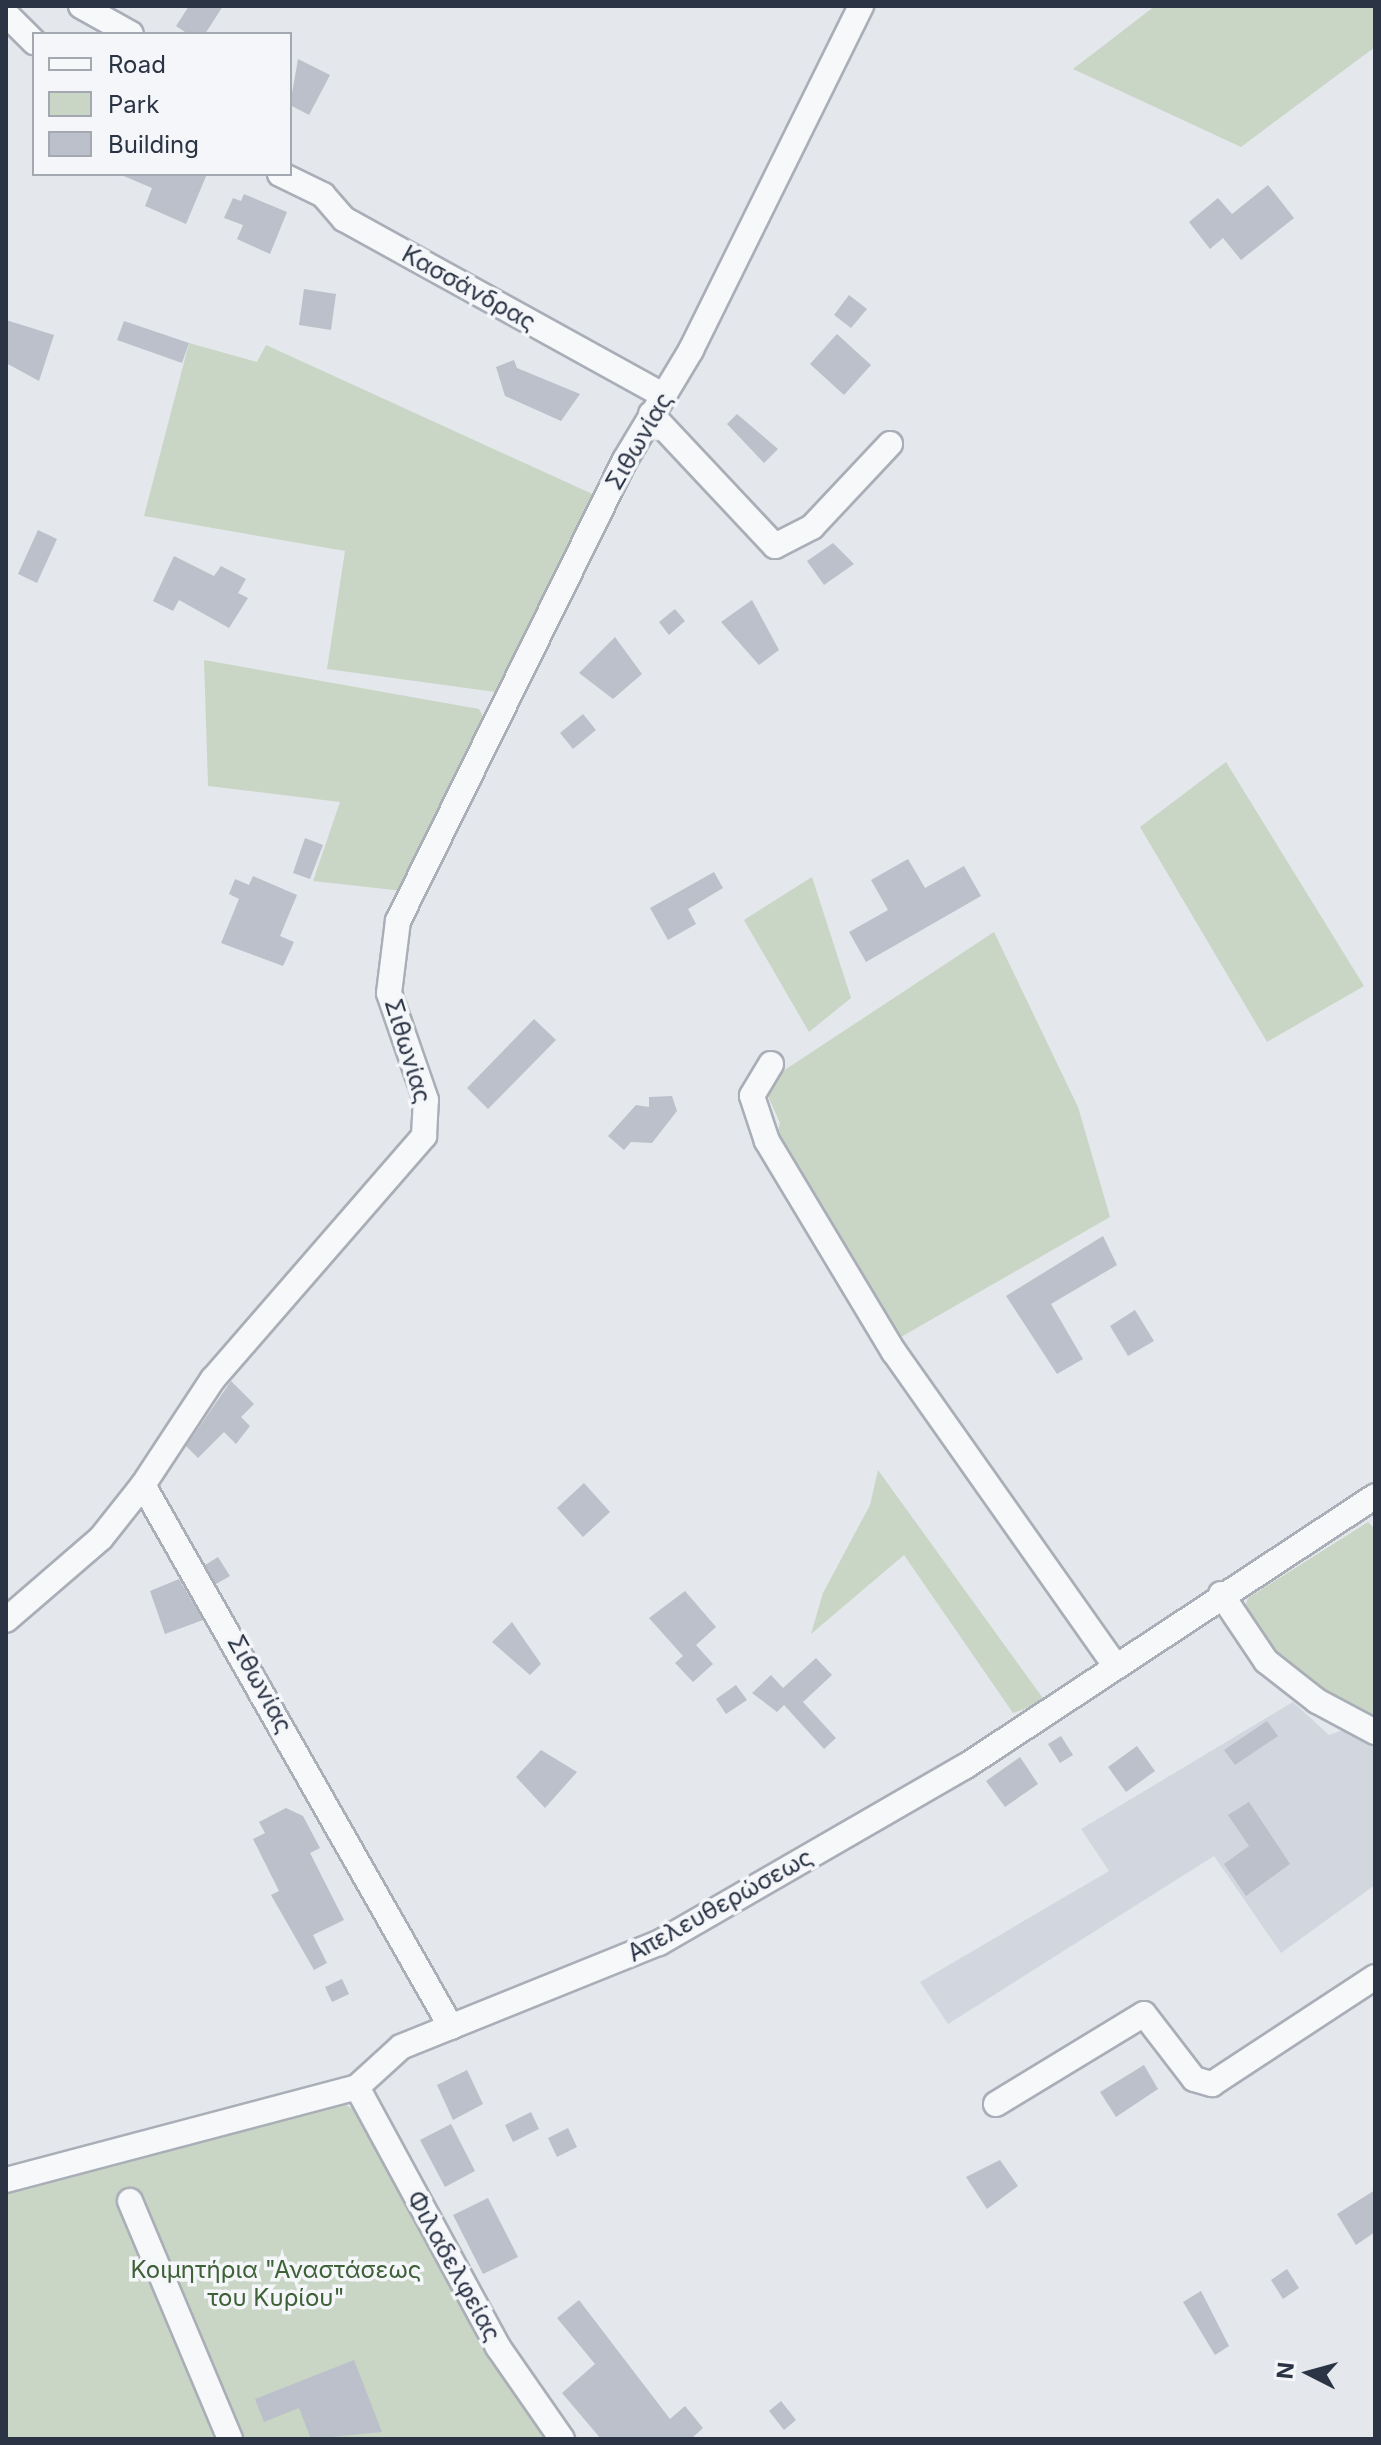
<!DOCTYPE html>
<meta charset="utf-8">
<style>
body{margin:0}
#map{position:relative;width:1381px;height:2445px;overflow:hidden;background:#e4e7ec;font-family:Inter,sans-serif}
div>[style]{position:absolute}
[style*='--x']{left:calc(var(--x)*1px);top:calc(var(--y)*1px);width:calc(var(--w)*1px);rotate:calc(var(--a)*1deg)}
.built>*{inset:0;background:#d2d6de}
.green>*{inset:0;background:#c9d6c5}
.building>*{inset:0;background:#bbc0ca}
.roads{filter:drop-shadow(2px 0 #a9aeb7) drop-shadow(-2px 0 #a9aeb7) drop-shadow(0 2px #a9aeb7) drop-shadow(0 -2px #a9aeb7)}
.minor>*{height:24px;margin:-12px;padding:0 12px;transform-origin:12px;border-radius:12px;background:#f7f8fa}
span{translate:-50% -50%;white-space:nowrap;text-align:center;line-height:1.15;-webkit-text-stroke:7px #f4f6f9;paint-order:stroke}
.street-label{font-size:24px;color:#2b3445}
.park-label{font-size:24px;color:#3f6138}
.frame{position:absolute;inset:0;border:8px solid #2b3445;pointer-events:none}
.legend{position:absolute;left:32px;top:32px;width:260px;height:144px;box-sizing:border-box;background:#f4f6f9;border:2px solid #a4a8b1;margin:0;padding:10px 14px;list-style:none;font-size:24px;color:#2b3445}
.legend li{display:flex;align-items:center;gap:16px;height:40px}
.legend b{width:40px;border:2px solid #a4a8b1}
.north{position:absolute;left:1269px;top:2333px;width:80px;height:80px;-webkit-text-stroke:6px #f4f6f9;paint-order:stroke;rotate:276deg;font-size:22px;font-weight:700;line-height:32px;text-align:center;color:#2b3445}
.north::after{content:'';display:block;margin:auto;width:28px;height:36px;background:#2b3445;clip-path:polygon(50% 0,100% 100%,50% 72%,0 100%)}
</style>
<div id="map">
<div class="built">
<i style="clip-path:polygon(1293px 1702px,1329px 1735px,1349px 1728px,1375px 1740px,1375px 1885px,1281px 1953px,1214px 1856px,948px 2024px,920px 1982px,1109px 1871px,1081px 1829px)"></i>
</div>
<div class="green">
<i style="clip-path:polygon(1155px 6px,1375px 6px,1375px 47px,1241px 147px,1073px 69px)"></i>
<i style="clip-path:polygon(189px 343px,257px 362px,266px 345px,599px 497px,503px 693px,327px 669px,345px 551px,144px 516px)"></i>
<i style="clip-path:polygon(204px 660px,479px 709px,488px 725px,403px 891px,313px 881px,340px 802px,208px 786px)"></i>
<i style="clip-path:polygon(1226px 762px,1364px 986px,1267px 1042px,1140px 827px)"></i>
<i style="clip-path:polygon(812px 877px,851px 998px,809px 1032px,744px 920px)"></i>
<i style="clip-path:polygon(994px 932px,1078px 1107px,1110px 1217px,894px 1341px,774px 1144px,780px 1123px,768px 1096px,777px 1075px)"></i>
<i style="clip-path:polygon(878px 1470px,1045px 1701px,1013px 1713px,904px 1555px,811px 1634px,823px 1593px,870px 1505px)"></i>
<i style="clip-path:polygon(1368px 1522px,1375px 1529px,1375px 1722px,1323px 1696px,1262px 1648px,1244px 1610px,1248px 1598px)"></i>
<i style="clip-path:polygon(326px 2107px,346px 2105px,367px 2117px,477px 2339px,552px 2439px,6px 2439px,6px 2191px)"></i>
</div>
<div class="building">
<i style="clip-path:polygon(189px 6px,223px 6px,205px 34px,188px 34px,176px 26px)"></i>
<i style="clip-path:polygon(298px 59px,330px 75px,309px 115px,290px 105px)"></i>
<i style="clip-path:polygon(119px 174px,207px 174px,186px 224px,145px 206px,152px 188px)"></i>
<i style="clip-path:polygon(1268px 185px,1294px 218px,1241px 260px,1223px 238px,1210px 249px,1189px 222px,1218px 198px,1232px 214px)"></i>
<i style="clip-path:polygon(244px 194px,287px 212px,270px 254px,237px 239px,243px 225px,224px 218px,233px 198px,241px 201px)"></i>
<i style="clip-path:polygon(304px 289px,336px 294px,331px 330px,299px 325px)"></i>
<i style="clip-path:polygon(849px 295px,867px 309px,851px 328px,834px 315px)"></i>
<i style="clip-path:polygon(6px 320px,54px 335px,39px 381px,6px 363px)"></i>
<i style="clip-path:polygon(124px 321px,189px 343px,182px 363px,117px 340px)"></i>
<i style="clip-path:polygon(837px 334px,871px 365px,844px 395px,810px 364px)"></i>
<i style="clip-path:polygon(514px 360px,517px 368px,580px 394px,561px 421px,505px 396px,496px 367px)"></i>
<i style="clip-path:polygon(737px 414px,778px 449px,764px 463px,727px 424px)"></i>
<i style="clip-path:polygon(38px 530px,57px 539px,37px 583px,18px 574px)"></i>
<i style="clip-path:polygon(833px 543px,854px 564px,824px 585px,807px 561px)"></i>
<i style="clip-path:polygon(174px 556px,214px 576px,221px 566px,246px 579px,238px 593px,248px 598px,229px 628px,179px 600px,173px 611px,153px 601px)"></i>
<i style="clip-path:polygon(752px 600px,779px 650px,759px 665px,721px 622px)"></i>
<i style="clip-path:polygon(675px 609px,685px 621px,669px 635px,659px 622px)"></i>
<i style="clip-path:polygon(615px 637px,642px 674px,613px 699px,579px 673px)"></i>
<i style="clip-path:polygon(583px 714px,596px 730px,573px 749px,560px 733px)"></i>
<i style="clip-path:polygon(305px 838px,323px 845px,310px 879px,293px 873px)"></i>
<i style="clip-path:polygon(908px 859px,925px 888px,964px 866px,981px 896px,866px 962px,849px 932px,888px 910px,871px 880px)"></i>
<i style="clip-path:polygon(714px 872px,723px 888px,688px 909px,696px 924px,668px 940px,650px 908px)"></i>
<i style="clip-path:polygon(253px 876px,297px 895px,280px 936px,294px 942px,283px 966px,221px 943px,239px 899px,229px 894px,235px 879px,249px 885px)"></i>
<i style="clip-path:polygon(534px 1019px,556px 1040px,488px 1109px,467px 1088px)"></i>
<i style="clip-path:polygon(649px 1097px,672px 1096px,677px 1111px,652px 1143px,631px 1142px,624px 1150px,608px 1136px,636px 1105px,649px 1107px)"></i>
<i style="clip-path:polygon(1103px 1236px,1117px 1265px,1051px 1304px,1083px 1359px,1057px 1374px,1006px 1296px)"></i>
<i style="clip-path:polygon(1135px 1310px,1154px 1341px,1128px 1356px,1110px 1326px)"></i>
<i style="clip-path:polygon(231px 1381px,254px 1404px,241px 1417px,250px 1426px,236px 1444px,224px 1432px,198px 1458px,186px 1446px)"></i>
<i style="clip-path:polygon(584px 1483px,610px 1512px,583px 1537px,557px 1508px)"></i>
<i style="clip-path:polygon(218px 1557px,230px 1576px,216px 1584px,205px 1565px)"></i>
<i style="clip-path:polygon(179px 1579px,203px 1620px,165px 1634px,150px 1591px)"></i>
<i style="clip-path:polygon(685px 1591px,716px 1627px,696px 1645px,713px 1664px,693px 1682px,675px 1663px,683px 1656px,649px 1618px)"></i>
<i style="clip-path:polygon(512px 1622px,541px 1664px,530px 1675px,492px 1642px)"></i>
<i style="clip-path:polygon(816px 1658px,832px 1675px,803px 1702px,836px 1738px,824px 1749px,784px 1705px,777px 1712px,752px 1693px,771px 1675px,783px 1688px)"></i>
<i style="clip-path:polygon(736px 1685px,747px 1700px,726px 1714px,716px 1699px)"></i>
<i style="clip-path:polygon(1267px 1721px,1278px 1736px,1235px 1765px,1224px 1750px)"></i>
<i style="clip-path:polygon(1061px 1736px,1073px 1755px,1060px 1763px,1048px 1744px)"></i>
<i style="clip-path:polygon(1137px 1746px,1155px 1771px,1126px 1792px,1108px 1767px)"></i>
<i style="clip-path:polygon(541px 1750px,577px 1772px,545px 1808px,516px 1777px)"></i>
<i style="clip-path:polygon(1020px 1757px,1038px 1784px,1005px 1807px,986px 1781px)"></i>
<i style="clip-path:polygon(1249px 1802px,1290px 1864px,1246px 1896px,1224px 1864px,1249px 1846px,1228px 1815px)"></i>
<i style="clip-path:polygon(286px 1808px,303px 1816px,320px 1848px,310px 1853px,344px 1920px,313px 1935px,327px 1963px,314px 1970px,271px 1895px,279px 1891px,253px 1839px,265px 1833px,259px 1822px)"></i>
<i style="clip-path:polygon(342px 1979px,349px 1994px,332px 2002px,325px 1987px)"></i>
<i style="clip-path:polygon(1144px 2065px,1158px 2089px,1116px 2117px,1100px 2092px)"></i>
<i style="clip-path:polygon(467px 2070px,483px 2104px,453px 2120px,437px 2085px)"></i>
<i style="clip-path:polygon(531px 2112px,539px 2129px,513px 2142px,505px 2125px)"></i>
<i style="clip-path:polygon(451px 2124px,475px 2171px,445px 2187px,420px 2140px)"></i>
<i style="clip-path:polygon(568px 2128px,577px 2147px,557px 2157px,548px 2138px)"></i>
<i style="clip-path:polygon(1000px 2160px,1018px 2186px,987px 2209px,966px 2177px)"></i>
<i style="clip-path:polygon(1375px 2190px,1375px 2232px,1356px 2245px,1337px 2214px)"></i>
<i style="clip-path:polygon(488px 2198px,518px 2257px,483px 2274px,453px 2215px)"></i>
<i style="clip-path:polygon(1287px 2269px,1299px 2288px,1283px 2299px,1271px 2280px)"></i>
<i style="clip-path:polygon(1201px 2291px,1229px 2346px,1215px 2355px,1183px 2302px)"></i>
<i style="clip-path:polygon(579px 2300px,670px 2419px,685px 2406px,703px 2428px,691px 2439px,601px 2439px,562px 2393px,595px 2364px,557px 2318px)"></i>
<i style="clip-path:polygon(354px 2360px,382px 2432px,311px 2439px,299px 2408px,264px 2422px,255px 2399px)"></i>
<i style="clip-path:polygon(781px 2401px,796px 2420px,784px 2430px,769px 2411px)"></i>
</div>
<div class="roads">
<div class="minor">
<i style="--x:81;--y:6;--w:57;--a:29.2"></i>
<i style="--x:6;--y:14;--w:40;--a:45"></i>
<i style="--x:280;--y:174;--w:48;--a:26"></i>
<i style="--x:323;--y:195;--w:32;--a:49"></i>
<i style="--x:344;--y:219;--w:366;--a:28.9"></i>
<i style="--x:651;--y:414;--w:181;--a:46.8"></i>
<i style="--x:775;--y:546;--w:42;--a:-27.2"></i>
<i style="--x:812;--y:527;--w:114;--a:-46.8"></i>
<i style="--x:771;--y:1064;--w:37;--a:121"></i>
<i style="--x:752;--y:1096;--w:47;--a:71.6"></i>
<i style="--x:767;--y:1141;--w:246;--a:59"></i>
<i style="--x:894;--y:1352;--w:383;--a:54.8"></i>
<i style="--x:1221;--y:1594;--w:81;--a:56.1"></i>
<i style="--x:1266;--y:1661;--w:65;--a:38.1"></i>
<i style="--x:1317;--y:1701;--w:66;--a:28.1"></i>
<i style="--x:6;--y:1620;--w:125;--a:-40.8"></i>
<i style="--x:101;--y:1538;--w:68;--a:-51.6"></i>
<i style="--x:451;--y:2027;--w:623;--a:-119.61"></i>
<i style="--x:143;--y:1485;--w:127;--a:-56.6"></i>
<i style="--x:213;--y:1379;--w:322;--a:-49"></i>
<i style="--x:424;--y:1136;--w:36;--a:-87"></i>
<i style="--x:426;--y:1100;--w:113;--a:-109.1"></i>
<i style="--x:389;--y:993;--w:73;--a:-82.9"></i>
<i style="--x:398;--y:921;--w:514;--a:-63.78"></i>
<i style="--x:625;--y:460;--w:128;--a:-59"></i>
<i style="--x:691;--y:350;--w:384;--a:-63.7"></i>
<i style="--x:357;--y:2087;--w:296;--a:61.5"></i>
<i style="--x:498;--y:2347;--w:112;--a:55.2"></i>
<i style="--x:996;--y:2104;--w:173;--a:-31.3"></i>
<i style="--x:1144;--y:2014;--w:82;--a:52.4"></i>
<i style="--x:1194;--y:2079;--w:19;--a:16"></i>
<i style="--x:1212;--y:2084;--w:195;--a:-33.3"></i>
<i style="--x:6;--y:2180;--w:363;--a:-14.8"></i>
<i style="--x:357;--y:2087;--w:59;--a:-42.3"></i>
<i style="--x:401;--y:2047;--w:278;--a:-22"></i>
<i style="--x:659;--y:1943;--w:354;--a:-30"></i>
<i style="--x:966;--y:1766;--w:490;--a:-33.4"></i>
<i style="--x:130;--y:2201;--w:258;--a:67.2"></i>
</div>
</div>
<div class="street-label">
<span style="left:469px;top:288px;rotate:29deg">Κασσάνδρας</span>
<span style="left:639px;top:441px;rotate:-60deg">Σιθωνίας</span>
<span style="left:408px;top:1051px;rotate:73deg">Σιθωνίας</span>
<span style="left:260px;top:1684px;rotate:61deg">Σιθωνίας</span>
<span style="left:720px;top:1905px;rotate:-29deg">Απελευθερώσεως</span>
<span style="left:454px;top:2266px;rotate:61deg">Φιλαδελφείας</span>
</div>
<div class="park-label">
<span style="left:276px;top:2284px">Κοιμητήρια "Αναστάσεως<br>του Κυρίου"</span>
</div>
<div class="frame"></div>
<ul class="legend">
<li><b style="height:10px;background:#f7f8fa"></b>Road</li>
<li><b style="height:22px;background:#c9d6c5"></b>Park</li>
<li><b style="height:22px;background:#bbc0ca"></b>Building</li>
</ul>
<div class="north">N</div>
</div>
